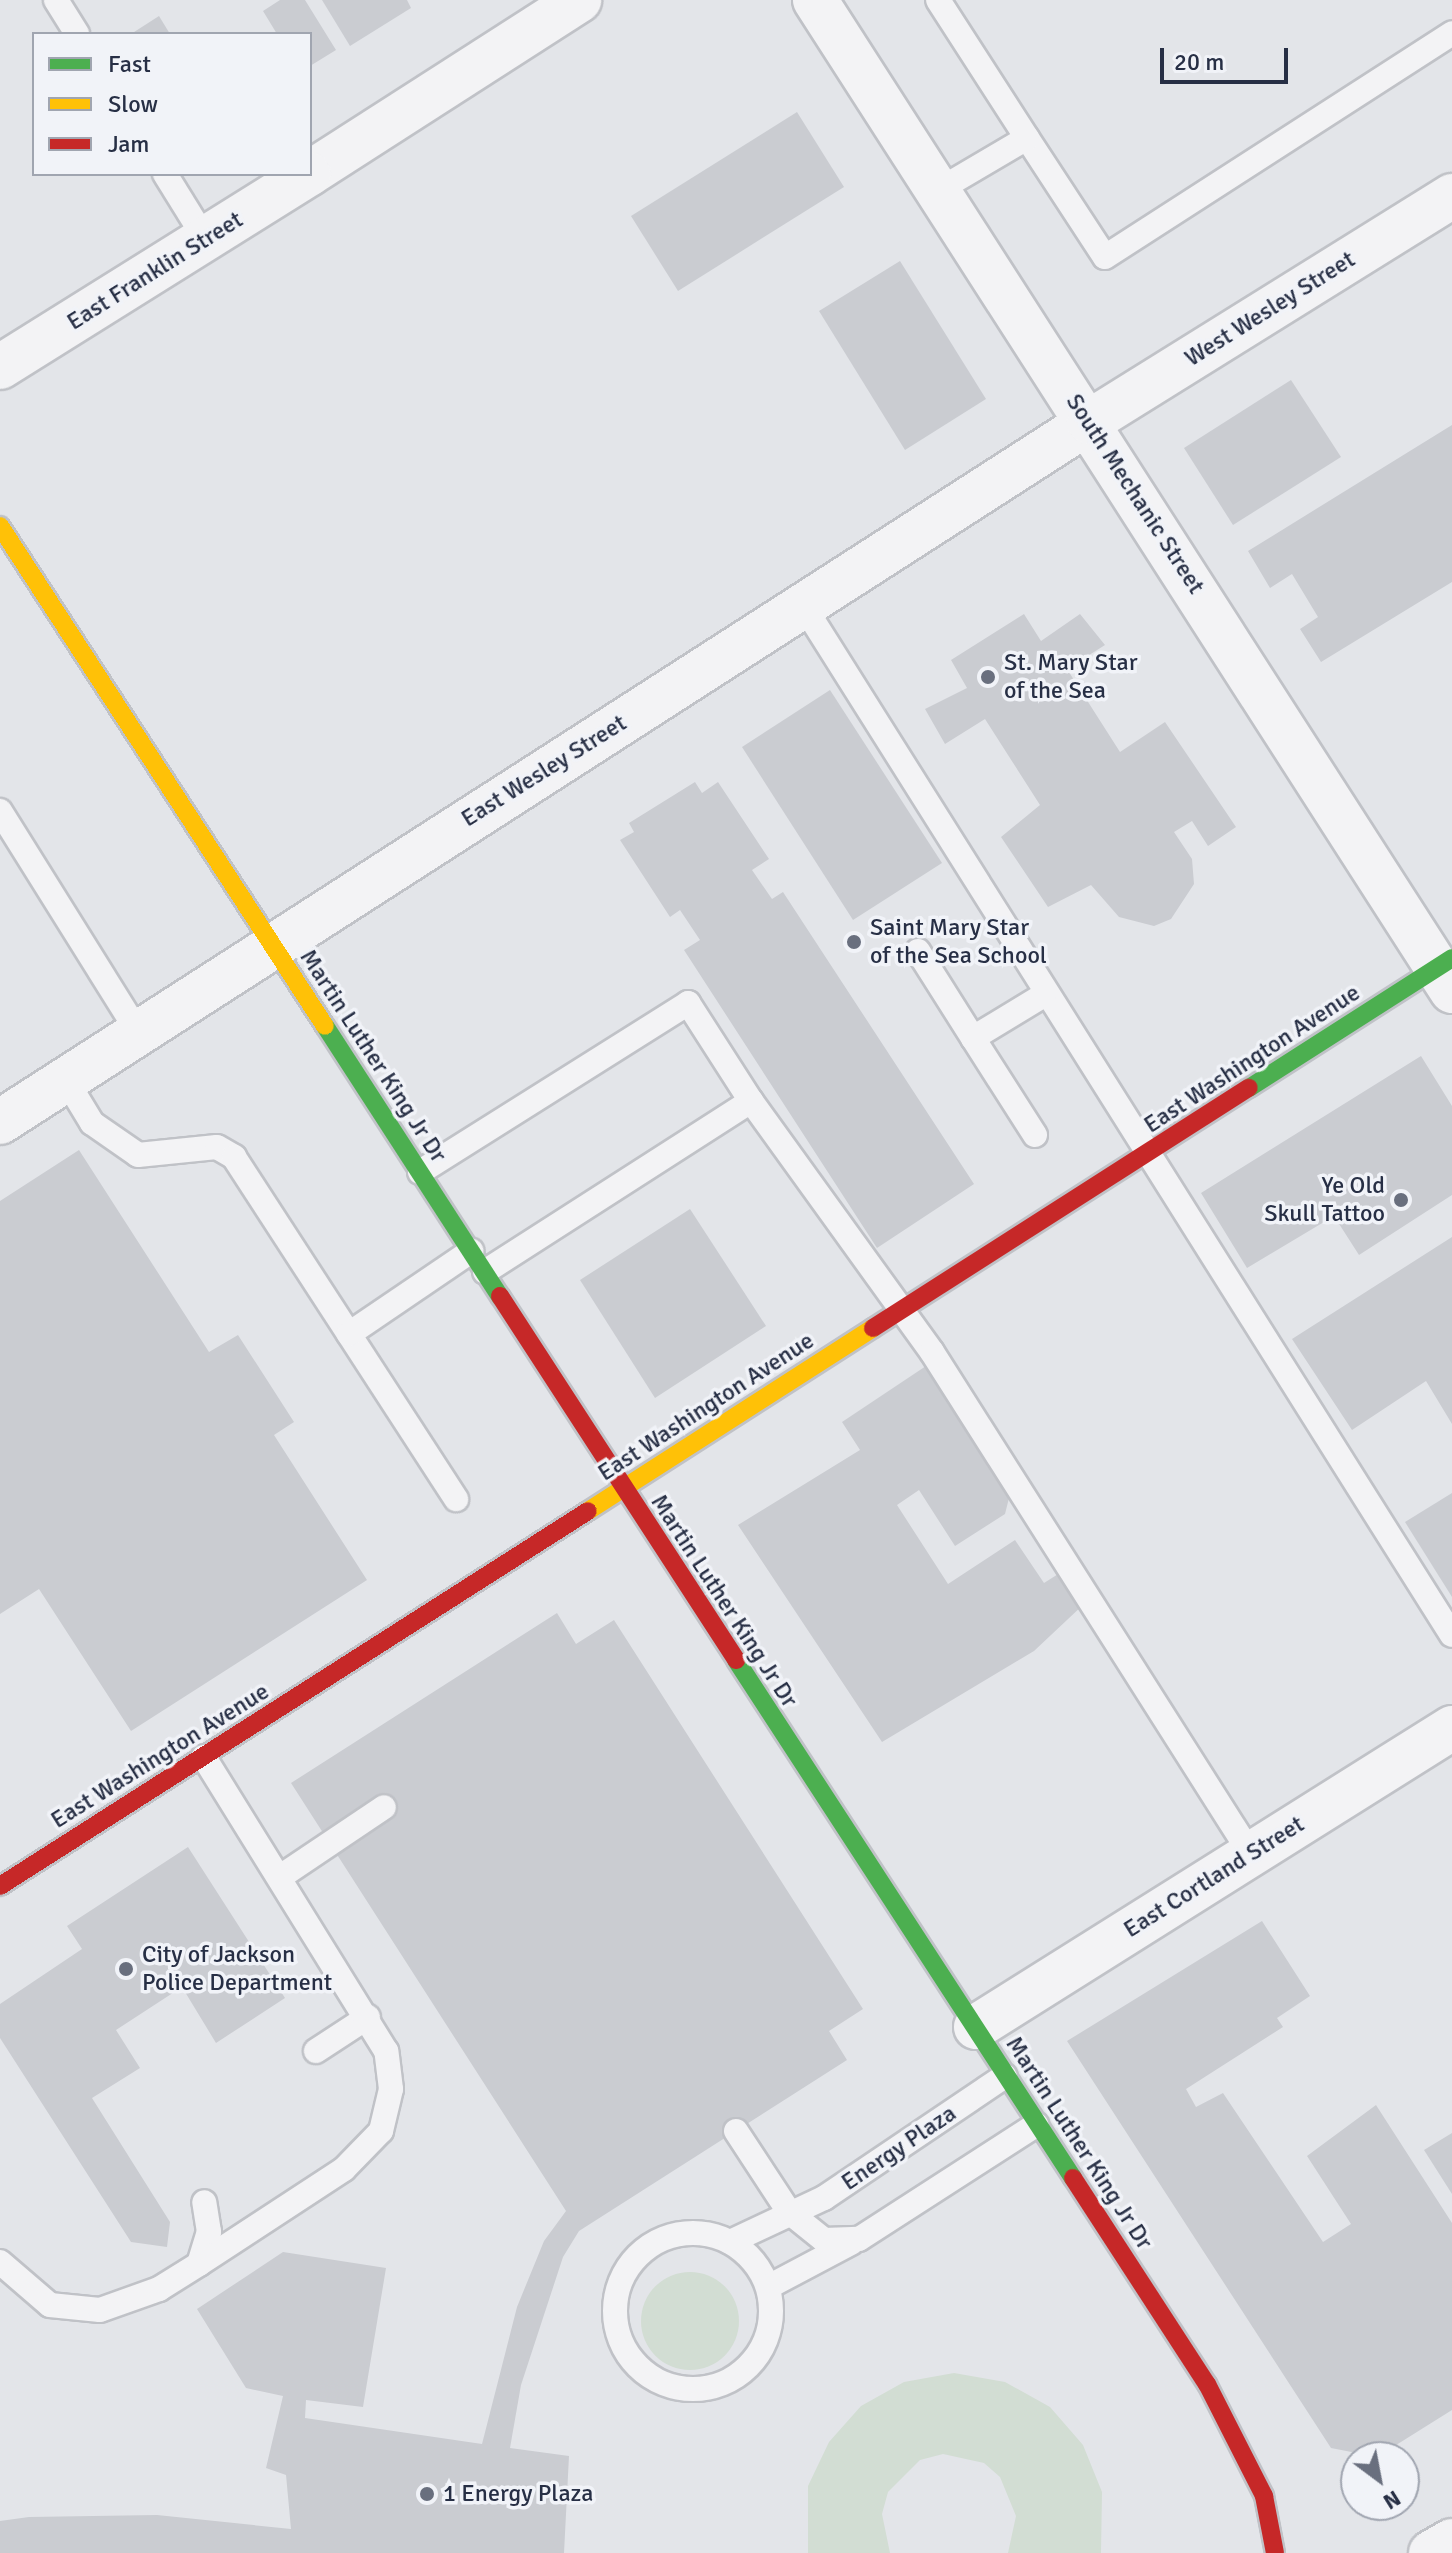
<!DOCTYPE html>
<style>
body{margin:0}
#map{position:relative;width:1452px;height:2553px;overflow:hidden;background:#e3e5e9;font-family:Signika,sans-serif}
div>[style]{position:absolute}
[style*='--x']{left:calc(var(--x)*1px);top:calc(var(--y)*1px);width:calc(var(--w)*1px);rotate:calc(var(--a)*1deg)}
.green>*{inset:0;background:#d2ddd3}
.round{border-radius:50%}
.building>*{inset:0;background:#caccd1}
.roads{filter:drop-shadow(2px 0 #c0c2c7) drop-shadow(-2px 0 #c0c2c7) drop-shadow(0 2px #c0c2c7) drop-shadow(0 -2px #c0c2c7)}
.lane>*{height:24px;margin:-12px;padding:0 12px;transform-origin:12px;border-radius:12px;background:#f3f3f5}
.lane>.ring{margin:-12px;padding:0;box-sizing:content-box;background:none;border:24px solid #f3f3f5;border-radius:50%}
.street>*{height:44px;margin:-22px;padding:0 22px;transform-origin:22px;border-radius:22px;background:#f3f3f5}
.fast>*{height:18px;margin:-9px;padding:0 9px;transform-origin:9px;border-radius:9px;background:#4caf50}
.slow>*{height:18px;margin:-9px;padding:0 9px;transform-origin:9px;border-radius:9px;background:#ffc107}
.jam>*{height:18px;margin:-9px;padding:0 9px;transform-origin:9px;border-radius:9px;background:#c62828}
.dots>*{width:22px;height:22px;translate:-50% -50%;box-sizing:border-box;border:4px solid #f1f3f8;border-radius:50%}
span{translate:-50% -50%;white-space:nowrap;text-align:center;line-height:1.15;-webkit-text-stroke:7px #f1f3f8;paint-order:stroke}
.street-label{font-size:24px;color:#272f45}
.poi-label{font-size:24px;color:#272f45}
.left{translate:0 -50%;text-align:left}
.right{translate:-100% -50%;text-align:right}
.legend{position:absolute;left:32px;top:32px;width:280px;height:144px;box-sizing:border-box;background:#f1f3f8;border:2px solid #a0a5b0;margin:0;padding:10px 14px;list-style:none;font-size:24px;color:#272f45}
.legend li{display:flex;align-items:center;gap:16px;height:40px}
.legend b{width:40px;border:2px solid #a0a5b0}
.north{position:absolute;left:1340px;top:2441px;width:80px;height:80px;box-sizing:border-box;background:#f1f3f8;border:2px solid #a0a5b0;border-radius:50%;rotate:148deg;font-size:22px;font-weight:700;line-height:32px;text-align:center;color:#272f45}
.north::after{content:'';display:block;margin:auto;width:28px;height:36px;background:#696f7e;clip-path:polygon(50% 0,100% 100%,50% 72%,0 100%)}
.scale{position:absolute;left:1160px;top:48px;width:128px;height:36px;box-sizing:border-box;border:4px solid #272f45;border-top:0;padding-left:10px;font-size:24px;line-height:28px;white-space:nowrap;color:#272f45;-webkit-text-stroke:6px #f1f3f8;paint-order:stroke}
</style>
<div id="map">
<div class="green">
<i class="round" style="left:641px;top:2272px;width:98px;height:98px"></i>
<i style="clip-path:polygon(954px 2373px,1005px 2382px,1050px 2407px,1083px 2445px,1102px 2492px,1101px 2553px,1008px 2553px,1016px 2516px,1000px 2477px,984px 2463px,943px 2454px,920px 2460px,888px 2492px,882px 2514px,890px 2553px,808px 2553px,808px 2486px,829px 2442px,861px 2406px,904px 2382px)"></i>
</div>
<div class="building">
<i style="clip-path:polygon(280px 0,305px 0,336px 50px,310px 66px,310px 34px,277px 34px,263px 11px)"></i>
<i style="clip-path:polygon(322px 0,407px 0,411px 8px,350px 46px)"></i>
<i style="clip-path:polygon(159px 16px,170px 34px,131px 34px)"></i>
<i style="clip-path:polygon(797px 112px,844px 187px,678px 291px,631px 216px)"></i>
<i style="clip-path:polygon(900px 261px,986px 399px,905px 450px,819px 311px)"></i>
<i style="clip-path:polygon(1291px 380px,1341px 457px,1233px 525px,1184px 448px)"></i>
<i style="clip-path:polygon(1452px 425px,1452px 582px,1321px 662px,1300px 629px,1318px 617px,1292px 574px,1270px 588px,1248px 551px)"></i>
<i style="clip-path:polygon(1024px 614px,1041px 641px,1080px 614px,1105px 645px,1067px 669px,1120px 752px,1165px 722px,1236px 827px,1208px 846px,1192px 821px,1174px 832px,1192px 859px,1194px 884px,1171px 919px,1154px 926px,1119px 917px,1091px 885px,1048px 907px,1001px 837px,1040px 805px,985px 719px,945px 744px,925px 709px,967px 688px,951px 660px)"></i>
<i style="clip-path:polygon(830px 690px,942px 863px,853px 920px,742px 747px)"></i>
<i style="clip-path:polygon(695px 782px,702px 793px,718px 782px,769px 859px,752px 870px,772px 899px,783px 892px,974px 1184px,877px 1248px,684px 950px,700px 940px,680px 910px,670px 917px,620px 840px,634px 832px,629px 823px)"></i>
<i style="clip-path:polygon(1421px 1056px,1452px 1106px,1452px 1195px,1359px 1255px,1334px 1216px,1247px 1268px,1201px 1193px)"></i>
<i style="clip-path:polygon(79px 1150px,209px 1352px,238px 1335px,294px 1422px,274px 1435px,367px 1580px,131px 1731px,39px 1589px,0 1614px,0 1201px)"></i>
<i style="clip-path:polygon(690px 1209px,766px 1326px,655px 1398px,580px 1280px)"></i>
<i style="clip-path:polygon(1452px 1237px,1452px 1424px,1426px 1381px,1352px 1430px,1292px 1339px)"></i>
<i style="clip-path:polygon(926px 1366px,1010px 1494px,1005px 1514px,955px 1546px,919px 1490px,897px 1505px,948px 1584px,1015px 1540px,1044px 1583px,1063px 1571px,1084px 1604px,1034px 1651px,882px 1742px,738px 1525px,860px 1450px,842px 1422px)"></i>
<i style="clip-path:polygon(1452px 1493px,1452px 1597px,1405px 1522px)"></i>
<i style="clip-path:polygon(557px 1613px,576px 1644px,614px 1620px,863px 2009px,829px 2031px,847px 2060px,579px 2231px,563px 2257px,521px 2385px,510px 2448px,569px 2456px,564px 2553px,0 2553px,0 2521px,29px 2517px,157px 2515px,291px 2529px,286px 2475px,266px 2468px,283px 2396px,246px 2388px,197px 2309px,283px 2252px,386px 2268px,363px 2407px,306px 2400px,305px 2418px,482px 2444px,517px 2307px,544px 2241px,566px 2211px,291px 1783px)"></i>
<i style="clip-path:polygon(188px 1847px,285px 1998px,216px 2043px,182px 1987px,116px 2030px,140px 2068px,92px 2098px,170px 2222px,167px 2247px,131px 2242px,0 2038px,0 2004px,82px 1949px,67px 1926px)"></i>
<i style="clip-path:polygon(1262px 1921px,1310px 1996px,1277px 2018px,1283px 2027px,1186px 2089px,1196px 2107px,1223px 2093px,1323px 2242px,1351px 2224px,1307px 2156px,1376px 2105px,1452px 2223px,1452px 2410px,1377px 2457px,1331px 2448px,1067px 2041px)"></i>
<i style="clip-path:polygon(1452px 2133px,1452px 2194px,1424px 2150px)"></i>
</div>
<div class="roads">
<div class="lane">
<i style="--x:56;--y:0;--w:40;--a:58"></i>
<i style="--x:1027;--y:138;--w:142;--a:56.8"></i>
<i style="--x:1105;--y:257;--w:413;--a:-32.8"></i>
<i style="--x:165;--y:174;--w:78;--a:58.2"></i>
<i style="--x:937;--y:191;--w:104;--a:-30.5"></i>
<i style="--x:1027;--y:138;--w:164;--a:-122.8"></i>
<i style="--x:803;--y:605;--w:1217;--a:57.79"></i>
<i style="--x:0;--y:811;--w:264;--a:58"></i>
<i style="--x:918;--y:951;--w:103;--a:57.7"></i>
<i style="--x:66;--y:1080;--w:50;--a:58.8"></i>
<i style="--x:92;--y:1123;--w:56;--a:34.8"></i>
<i style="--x:138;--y:1155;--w:79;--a:-5.8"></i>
<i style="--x:217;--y:1147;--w:20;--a:30"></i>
<i style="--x:234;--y:1157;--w:408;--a:57"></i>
<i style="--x:751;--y:1101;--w:309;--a:54.2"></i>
<i style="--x:932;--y:1352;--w:595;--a:57.57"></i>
<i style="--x:1035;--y:1135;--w:115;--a:-122.6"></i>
<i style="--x:973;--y:1038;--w:83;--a:-31.2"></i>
<i style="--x:420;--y:1172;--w:317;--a:-32.2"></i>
<i style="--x:688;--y:1003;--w:117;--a:57.3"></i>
<i style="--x:751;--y:1101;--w:316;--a:147.3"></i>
<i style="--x:349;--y:1334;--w:148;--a:-34.2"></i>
<i style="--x:280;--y:1877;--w:125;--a:-33.9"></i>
<i style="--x:316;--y:2051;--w:62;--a:-33.2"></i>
<i style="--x:736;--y:2131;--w:97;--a:56.8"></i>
<i style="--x:789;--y:2212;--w:45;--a:38.7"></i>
<i style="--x:824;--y:2240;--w:35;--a:-2"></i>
<i style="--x:859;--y:2239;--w:211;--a:-32.8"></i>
<i class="ring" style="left:615px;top:2233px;width:132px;height:132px"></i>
<i style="--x:730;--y:2242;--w:104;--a:-25.1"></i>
<i style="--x:824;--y:2198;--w:218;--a:-34"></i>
<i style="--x:0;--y:2262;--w:66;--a:40.7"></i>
<i style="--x:50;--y:2305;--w:50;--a:5.7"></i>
<i style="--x:100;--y:2310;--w:63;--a:-19.6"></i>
<i style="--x:159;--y:2289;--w:47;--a:-32"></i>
<i style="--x:199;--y:2264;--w:173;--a:-33.2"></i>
<i style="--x:344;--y:2169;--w:53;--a:-45.8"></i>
<i style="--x:381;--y:2131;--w:43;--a:-76.6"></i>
<i style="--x:391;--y:2089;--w:38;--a:-97"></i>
<i style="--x:386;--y:2051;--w:346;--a:-121.8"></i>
<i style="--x:199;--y:2264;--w:34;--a:-73"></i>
<i style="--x:209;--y:2232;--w:30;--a:-99"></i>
<i style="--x:768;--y:2287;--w:94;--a:-27.9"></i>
</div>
<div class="street">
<i style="--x:815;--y:0;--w:1178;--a:57.27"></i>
<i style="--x:310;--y:173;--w:320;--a:-32.7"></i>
<i style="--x:0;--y:367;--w:364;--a:-32"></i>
<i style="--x:0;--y:1122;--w:1295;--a:-32.73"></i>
<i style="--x:1089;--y:422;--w:428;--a:-31.9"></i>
<i style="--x:976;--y:2027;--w:562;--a:-32.14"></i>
<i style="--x:1431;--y:2553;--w:24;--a:-30"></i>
</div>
<div class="fast">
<i style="--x:325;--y:1026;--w:322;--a:57.1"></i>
<i style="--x:1249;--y:1088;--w:241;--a:-32.6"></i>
<i style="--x:736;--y:1660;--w:618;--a:56.95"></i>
</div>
<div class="slow">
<i style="--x:0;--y:526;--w:596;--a:56.98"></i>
<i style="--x:588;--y:1511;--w:339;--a:-32.7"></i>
</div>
<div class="jam">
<i style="--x:500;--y:1296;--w:434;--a:57"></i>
<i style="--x:873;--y:1328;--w:446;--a:-32.6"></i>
<i style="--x:0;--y:1886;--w:697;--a:-32.53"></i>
<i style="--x:1073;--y:2178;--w:246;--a:57"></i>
<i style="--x:1207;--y:2384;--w:126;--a:63"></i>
<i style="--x:1264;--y:2496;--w:58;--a:79.1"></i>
</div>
</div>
<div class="dots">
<i style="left:988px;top:677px;background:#696f7e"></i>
<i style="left:854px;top:942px;background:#696f7e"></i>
<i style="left:1401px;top:1200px;background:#696f7e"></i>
<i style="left:126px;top:1969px;background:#696f7e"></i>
<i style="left:427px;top:2494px;background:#696f7e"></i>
</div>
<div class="street-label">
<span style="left:155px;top:271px;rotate:-32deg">East Franklin Street</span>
<span style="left:1270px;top:309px;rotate:-32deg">West Wesley Street</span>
<span style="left:1135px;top:494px;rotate:57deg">South Mechanic Street</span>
<span style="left:544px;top:771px;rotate:-32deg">East Wesley Street</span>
<span style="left:373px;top:1056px;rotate:57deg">Martin Luther King Jr Dr</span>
<span style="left:1252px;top:1059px;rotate:-33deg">East Washington Avenue</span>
<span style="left:706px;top:1407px;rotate:-33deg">East Washington Avenue</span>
<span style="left:724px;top:1601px;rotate:57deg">Martin Luther King Jr Dr</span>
<span style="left:160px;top:1756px;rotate:-32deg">East Washington Avenue</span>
<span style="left:1214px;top:1877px;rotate:-32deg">East Cortland Street</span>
<span style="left:1079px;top:2143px;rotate:57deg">Martin Luther King Jr Dr</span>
<span style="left:899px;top:2148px;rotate:-34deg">Energy Plaza</span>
</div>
<div class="poi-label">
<span class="left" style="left:1004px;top:677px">St. Mary Star<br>of the Sea</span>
<span class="left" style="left:870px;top:942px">Saint Mary Star<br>of the Sea School</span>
<span class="right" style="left:1385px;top:1200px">Ye Old<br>Skull Tattoo</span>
<span class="left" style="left:142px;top:1969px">City of Jackson<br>Police Department</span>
<span class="left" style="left:443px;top:2494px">1 Energy Plaza</span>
</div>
<ul class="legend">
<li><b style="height:10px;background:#4caf50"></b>Fast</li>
<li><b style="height:10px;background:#ffc107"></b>Slow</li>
<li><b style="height:10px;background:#c62828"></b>Jam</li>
</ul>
<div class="north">N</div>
<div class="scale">20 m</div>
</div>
